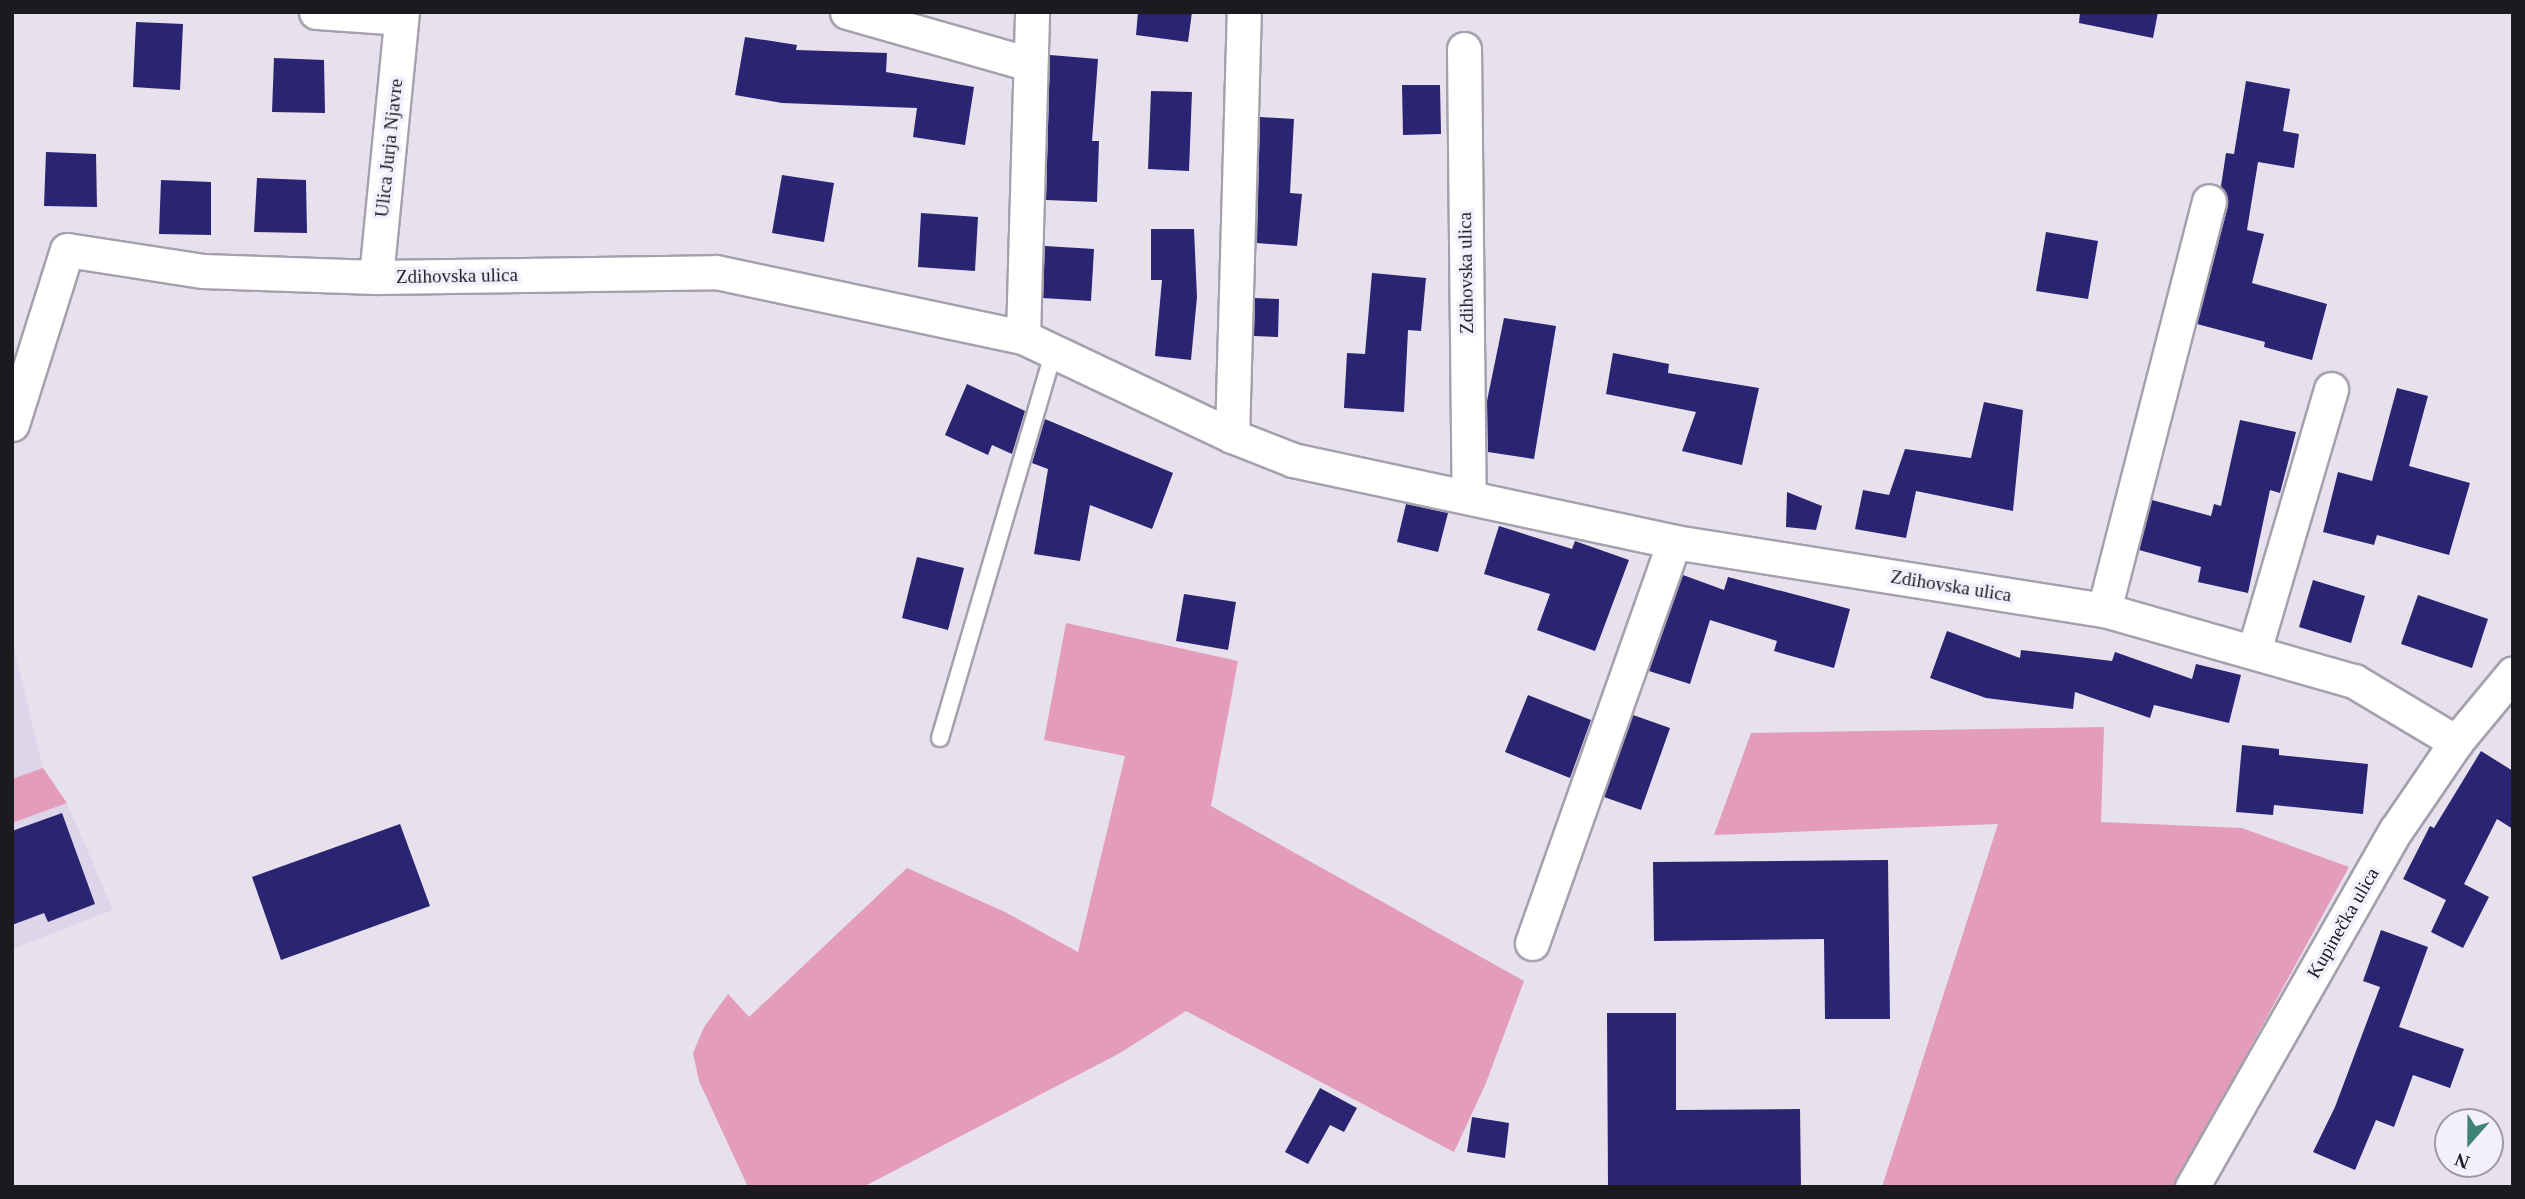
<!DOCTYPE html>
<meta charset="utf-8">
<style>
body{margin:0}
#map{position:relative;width:2525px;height:1199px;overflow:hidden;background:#e7e1ee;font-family:"Times New Roman",serif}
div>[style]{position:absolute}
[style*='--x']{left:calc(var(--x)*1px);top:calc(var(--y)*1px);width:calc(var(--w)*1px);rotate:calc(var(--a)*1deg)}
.built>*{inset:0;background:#ddd5e9}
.green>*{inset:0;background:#e39cb9}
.building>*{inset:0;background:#2a2472}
.roads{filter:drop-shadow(2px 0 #a5a0ad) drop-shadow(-2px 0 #a5a0ad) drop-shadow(0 2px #a5a0ad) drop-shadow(0 -2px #a5a0ad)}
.lane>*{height:16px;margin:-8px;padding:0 8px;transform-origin:8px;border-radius:8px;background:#fff}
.street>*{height:33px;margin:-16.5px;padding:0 16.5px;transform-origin:16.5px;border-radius:16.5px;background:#fff}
span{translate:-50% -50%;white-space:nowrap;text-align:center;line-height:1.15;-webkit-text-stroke:7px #f4effc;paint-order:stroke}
.street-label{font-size:19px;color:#1c1a1f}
.frame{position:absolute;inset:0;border:14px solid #1c1a1f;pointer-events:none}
.north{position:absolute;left:2434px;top:1108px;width:70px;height:70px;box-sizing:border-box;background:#f4effc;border:2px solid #9e9aa4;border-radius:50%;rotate:201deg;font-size:19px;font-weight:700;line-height:28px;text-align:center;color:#1c1a1f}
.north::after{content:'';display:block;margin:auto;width:24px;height:32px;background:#3f8377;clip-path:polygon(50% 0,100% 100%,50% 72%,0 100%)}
</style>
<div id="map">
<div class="built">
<i style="clip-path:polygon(12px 640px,43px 768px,12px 779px)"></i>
<i style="clip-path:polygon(67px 803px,113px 910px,12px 949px,12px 823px)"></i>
</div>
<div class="green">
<i style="clip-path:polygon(1066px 623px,1238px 661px,1211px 806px,1524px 981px,1486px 1083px,1454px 1152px,1186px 1011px,1120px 1053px,863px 1187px,748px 1187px,699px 1081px,693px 1053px,704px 1027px,728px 994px,749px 1017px,907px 868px,1005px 912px,1078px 952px,1125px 756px,1044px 740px)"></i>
<i style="clip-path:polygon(2104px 727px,2101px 822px,2242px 828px,2349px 867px,2174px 1187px,1882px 1187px,1998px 824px,1714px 835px,1751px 733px)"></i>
<i style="clip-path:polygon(43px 768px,67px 803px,12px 823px,12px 779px)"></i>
</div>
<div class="building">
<i style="clip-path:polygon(1138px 12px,1192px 12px,1188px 42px,1136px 35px)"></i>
<i style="clip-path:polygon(2080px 12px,2158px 12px,2153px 38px,2079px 23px)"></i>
<i style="clip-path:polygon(136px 22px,183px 24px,180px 90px,133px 87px)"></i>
<i style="clip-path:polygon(745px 37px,797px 45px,796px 50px,887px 53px,886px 72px,974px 87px,965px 145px,913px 137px,917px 108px,782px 103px,735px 95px)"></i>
<i style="clip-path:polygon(1050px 55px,1098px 59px,1092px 141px,1099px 141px,1097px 202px,1046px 200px)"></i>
<i style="clip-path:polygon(274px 58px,324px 60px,325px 113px,272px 112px)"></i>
<i style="clip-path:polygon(2246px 81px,2290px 89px,2283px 131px,2299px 134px,2294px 168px,2258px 162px,2247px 230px,2264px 234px,2252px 283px,2327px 304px,2312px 360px,2264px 347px,2265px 342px,2197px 324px,2228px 206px,2221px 186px,2226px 153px,2234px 154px)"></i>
<i style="clip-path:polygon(1402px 85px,1440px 85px,1441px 134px,1403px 135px)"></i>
<i style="clip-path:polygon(1151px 91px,1192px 92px,1189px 171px,1148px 169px)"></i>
<i style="clip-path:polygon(1260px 117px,1294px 119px,1290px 193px,1302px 194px,1297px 246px,1257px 243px)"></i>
<i style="clip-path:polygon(46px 152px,96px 154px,97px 207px,44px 206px)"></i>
<i style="clip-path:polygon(782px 175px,834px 183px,824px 242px,772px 233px)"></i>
<i style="clip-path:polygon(257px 178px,306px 180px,307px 233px,254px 232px)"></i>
<i style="clip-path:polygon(161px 180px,211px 182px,211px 235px,159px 234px)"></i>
<i style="clip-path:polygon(921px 213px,978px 217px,975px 271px,918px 267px)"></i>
<i style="clip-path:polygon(1151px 229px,1194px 229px,1197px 297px,1191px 360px,1155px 356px,1162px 280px,1151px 280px)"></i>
<i style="clip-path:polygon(2046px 232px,2098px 241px,2088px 299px,2036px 291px)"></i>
<i style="clip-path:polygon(1045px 246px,1094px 249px,1091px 301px,1043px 298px)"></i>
<i style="clip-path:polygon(1372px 273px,1426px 278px,1421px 331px,1408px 330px,1404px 412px,1344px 408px,1347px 353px,1365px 354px)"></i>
<i style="clip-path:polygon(1255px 298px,1279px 299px,1278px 337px,1254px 336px)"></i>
<i style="clip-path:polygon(1504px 318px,1556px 326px,1534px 459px,1488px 452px,1487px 401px)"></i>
<i style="clip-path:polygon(1613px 353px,1669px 364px,1668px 373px,1759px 388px,1742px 465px,1682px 451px,1696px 412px,1606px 394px)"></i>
<i style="clip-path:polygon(967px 384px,1025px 411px,1012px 454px,992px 445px,988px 455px,945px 435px)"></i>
<i style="clip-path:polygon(2397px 388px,2428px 396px,2409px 466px,2470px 483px,2449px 555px,2377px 535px,2374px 545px,2323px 532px,2338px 472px,2372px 481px)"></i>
<i style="clip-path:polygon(1984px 402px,2023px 410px,2013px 511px,1916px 491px,1906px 538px,1855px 529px,1863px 490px,1889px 495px,1905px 449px,1971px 458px)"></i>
<i style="clip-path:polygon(1045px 419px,1173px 473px,1152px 529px,1090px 505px,1080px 561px,1034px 554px,1048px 469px,1032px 463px)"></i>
<i style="clip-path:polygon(2240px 420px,2296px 432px,2280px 493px,2270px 490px,2248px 593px,2198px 582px,2201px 567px,2139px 550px,2152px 500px,2211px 516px,2214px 504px,2221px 506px)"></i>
<i style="clip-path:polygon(1787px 492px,1822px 506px,1816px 530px,1786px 527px)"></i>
<i style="clip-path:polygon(1406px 504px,1448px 513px,1438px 552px,1397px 542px)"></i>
<i style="clip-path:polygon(1499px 526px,1572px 549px,1575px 541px,1629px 560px,1595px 651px,1537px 630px,1550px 594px,1484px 574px)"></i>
<i style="clip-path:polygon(917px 557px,964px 568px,948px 630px,902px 618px)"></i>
<i style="clip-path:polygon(1683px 575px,1724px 590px,1728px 577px,1850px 609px,1834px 668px,1774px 651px,1777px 641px,1710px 620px,1690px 684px,1649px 671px)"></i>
<i style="clip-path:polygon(2313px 580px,2365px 596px,2351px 643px,2299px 627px)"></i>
<i style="clip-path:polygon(1184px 594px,1236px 602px,1228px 650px,1176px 641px)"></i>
<i style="clip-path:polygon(2418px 595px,2488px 619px,2472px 668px,2401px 644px)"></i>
<i style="clip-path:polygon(1947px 631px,2020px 658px,2021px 650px,2112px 661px,2115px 652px,2192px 679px,2196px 664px,2241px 675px,2229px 723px,2154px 705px,2150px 718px,2075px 692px,2073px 709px,1986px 698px,1930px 678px)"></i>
<i style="clip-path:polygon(1528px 695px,1591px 720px,1570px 778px,1505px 752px)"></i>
<i style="clip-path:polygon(1633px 715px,1670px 728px,1641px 810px,1604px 797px)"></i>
<i style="clip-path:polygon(2242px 745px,2279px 749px,2279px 755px,2368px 764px,2363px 814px,2274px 805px,2273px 815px,2236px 812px)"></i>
<i style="clip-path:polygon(2481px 751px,2513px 771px,2513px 829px,2497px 819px,2464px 884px,2489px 897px,2463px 948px,2431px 932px,2446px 900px,2403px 879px,2430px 826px,2434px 828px)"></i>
<i style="clip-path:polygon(62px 813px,95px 904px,48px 922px,44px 913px,12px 925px,12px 831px)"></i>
<i style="clip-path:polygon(400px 824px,430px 906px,281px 960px,252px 877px)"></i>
<i style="clip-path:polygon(1888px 860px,1890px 1019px,1825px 1019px,1824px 939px,1654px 941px,1653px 862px)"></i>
<i style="clip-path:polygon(2381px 930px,2428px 947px,2399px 1027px,2464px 1049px,2450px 1088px,2413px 1075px,2394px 1127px,2376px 1120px,2355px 1170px,2313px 1152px,2335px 1107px,2380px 987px,2363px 981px)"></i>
<i style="clip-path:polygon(1607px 1013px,1676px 1013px,1676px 1110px,1800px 1109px,1801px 1187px,1608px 1187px)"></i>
<i style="clip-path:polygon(1320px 1088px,1357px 1108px,1344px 1132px,1330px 1125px,1308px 1164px,1285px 1152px)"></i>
<i style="clip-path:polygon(1472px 1117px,1509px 1123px,1505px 1158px,1467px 1152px)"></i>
</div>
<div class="roads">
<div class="lane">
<i style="--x:940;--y:738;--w:404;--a:-73.6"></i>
</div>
<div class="street">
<i style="--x:316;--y:12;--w:85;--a:4"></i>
<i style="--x:847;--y:12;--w:190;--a:15.9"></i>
<i style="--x:1464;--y:49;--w:447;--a:89.4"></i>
<i style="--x:376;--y:277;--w:266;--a:-84.4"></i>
<i style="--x:1023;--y:337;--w:325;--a:-88.4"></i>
<i style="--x:12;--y:424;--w:182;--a:-72.5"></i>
<i style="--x:67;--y:250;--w:138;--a:8.8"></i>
<i style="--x:203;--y:271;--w:173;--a:2"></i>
<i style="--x:376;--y:277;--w:340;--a:-0.8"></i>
<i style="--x:716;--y:272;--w:314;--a:12"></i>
<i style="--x:1023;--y:337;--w:231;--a:25.3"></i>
<i style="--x:1232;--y:436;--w:66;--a:21.5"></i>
<i style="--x:1293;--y:460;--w:390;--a:12.1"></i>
<i style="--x:1674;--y:542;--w:435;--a:9"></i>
<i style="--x:2104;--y:610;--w:260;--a:15.9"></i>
<i style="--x:2354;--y:681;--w:119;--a:30.9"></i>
<i style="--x:1232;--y:436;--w:424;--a:-88.4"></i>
<i style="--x:2104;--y:610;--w:422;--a:-75.6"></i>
<i style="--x:2254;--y:651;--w:273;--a:-73.6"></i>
<i style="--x:1532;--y:943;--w:425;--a:-70.5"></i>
<i style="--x:2192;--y:1187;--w:411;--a:-60.3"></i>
<i style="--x:2396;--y:830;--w:107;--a:-55.7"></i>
<i style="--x:2456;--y:742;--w:89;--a:-50.4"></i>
</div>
</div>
<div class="street-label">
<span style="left:389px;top:148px;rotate:-84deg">Ulica Jurja Njavre</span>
<span style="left:1466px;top:273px;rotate:-91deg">Zdihovska ulica</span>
<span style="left:457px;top:276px;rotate:-1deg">Zdihovska ulica</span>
<span style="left:1951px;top:586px;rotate:9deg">Zdihovska ulica</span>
<span style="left:2343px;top:923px;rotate:-60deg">Kupinečka ulica</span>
</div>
<div class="frame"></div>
<div class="north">N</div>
</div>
